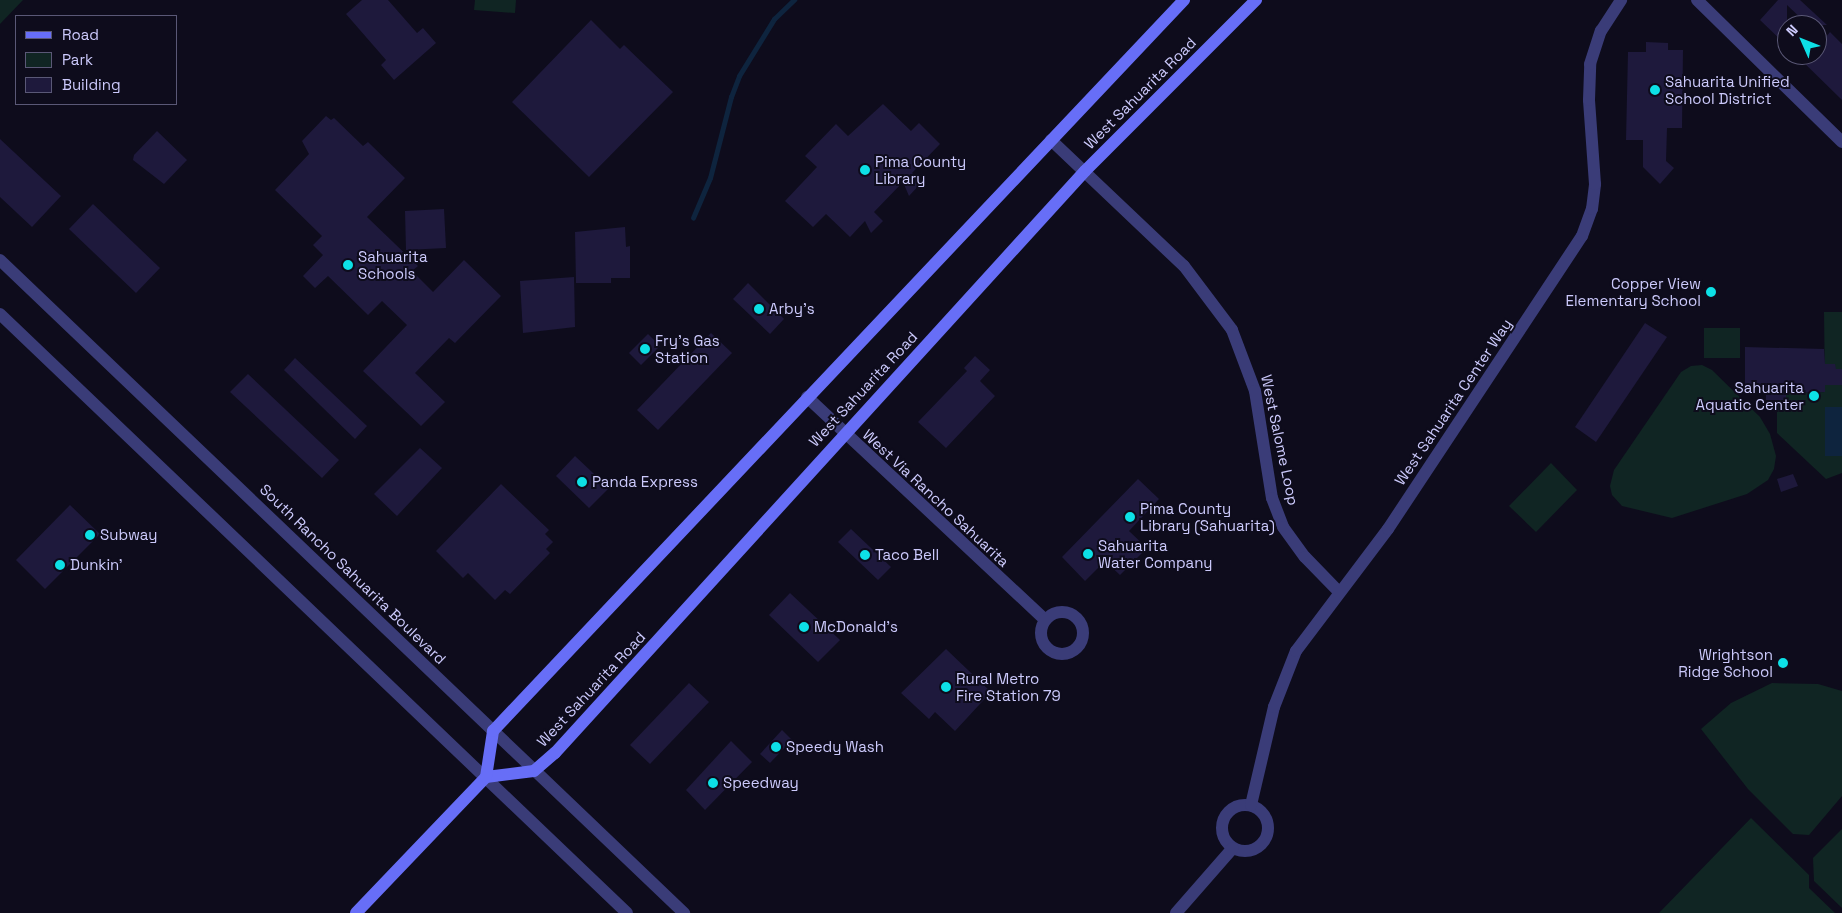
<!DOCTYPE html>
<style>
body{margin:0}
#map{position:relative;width:1842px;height:913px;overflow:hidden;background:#0e0c1c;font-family:"Space Grotesk",sans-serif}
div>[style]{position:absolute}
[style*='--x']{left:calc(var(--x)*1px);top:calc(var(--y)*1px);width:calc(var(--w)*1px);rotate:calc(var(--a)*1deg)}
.green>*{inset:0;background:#102523}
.water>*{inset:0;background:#0e243e}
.stream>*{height:4.5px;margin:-2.25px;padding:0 2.25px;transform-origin:2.25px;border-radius:2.25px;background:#0e243e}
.building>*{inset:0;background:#1e193c}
.minor>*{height:12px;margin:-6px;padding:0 6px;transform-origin:6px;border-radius:6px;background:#3a3c78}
.minor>.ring{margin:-6px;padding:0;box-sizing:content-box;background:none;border:12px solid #3a3c78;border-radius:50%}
.tertiary>*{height:12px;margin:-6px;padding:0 6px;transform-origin:6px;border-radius:6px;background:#3a3c78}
.secondary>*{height:12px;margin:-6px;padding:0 6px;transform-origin:6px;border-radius:6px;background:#676ef7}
.dots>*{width:14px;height:14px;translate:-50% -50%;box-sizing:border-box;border:2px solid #0e0c1c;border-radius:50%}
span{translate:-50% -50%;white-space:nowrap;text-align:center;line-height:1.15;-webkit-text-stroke:4px #0e0c1c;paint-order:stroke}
.poi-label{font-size:15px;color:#cccafc}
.left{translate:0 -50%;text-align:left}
.right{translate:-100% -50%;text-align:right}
.street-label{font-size:15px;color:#cccafc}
.legend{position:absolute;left:15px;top:15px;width:162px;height:90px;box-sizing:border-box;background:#0e0c1c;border:1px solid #5a5876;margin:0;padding:6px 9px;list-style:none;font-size:15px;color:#cccafc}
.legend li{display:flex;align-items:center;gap:10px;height:25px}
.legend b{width:25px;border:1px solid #5a5876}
.north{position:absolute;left:1777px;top:15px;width:50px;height:50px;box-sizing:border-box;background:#0e0c1c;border:1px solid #5a5876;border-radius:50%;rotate:314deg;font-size:14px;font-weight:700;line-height:20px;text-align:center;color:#cccafc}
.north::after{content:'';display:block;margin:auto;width:18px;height:22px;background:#0de0e6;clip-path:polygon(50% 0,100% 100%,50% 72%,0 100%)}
</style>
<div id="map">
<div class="green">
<i style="clip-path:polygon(0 0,23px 0,0 24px)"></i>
<i style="clip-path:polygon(475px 0,516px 0,515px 13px,474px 10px)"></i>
<i style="clip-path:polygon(1824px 312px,1842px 312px,1842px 473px,1826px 479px,1777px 433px,1777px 400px,1786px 400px,1786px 393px,1825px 392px)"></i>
<i style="clip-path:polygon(1704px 328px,1740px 328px,1740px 358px,1704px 358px)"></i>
<i style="clip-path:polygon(1702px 365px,1712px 370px,1760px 417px,1770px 434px,1776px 456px,1774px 469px,1768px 480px,1747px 494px,1672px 518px,1622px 506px,1612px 495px,1610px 486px,1614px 470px,1681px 372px,1691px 366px)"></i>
<i style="clip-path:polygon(1551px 463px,1577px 490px,1536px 532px,1509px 506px)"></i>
<i style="clip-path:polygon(1772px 683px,1818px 684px,1842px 691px,1842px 796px,1809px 835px,1793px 834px,1748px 789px,1701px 729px,1731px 703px)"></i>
<i style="clip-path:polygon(1751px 818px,1809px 875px,1809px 888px,1835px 913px,1659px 913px)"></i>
<i style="clip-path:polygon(1842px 829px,1842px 908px,1814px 881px,1813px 858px)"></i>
</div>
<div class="water">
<i style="clip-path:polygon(1825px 407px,1842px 407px,1842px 456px,1825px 456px)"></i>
</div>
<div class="stream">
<i style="--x:693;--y:218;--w:43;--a:-67"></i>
<i style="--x:710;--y:178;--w:84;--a:-75.5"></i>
<i style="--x:731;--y:97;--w:22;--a:-69"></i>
<i style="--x:739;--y:76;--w:67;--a:-58.4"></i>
<i style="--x:774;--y:19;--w:28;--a:-44"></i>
</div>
<div class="building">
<i style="clip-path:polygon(362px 0,388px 0,417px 33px,423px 28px,436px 43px,394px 80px,381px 65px,386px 60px,346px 14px)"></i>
<i style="clip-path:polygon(1778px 0,1800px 0,1827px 25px,1808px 25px,1787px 5px,1787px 46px,1760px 20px)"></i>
<i style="clip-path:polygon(591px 20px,620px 49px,624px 45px,673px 92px,589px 177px,512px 102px)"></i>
<i style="clip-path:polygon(1830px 32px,1842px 44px,1842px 100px,1796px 55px,1817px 55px,1817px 48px)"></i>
<i style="clip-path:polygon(1646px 42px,1668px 43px,1668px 50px,1683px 50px,1682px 128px,1667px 128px,1666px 161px,1674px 168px,1660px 184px,1643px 167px,1643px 140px,1626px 140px,1628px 52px,1646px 52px)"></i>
<i style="clip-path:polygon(883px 104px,911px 131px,919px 123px,940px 144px,912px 173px,922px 182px,909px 196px,903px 182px,874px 212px,883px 221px,871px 233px,865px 221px,850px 237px,826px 214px,813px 227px,785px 201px,817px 167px,805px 156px,836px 124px,848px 136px)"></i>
<i style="clip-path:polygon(326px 116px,331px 120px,334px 118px,363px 146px,368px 142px,405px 178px,367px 217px,418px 266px,412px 271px,433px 292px,464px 260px,501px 296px,455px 343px,449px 338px,415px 373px,445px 402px,421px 426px,363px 371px,407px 325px,382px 301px,368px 315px,328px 276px,315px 288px,303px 276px,323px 255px,313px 245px,322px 236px,275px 190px,309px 154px,302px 141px)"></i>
<i style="clip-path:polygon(157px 131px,187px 160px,164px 184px,133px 160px,134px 155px)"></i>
<i style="clip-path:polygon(0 139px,61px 196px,32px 227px,0 197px)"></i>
<i style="clip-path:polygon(93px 204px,160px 268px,136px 293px,69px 229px)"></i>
<i style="clip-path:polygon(444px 209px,446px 248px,406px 250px,405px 211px)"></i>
<i style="clip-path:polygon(625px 227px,626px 247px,630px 246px,630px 278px,611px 278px,611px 283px,576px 283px,575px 232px)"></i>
<i style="clip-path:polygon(574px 277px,575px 327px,523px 333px,520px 281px)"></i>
<i style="clip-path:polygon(748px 283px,784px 319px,770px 334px,733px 299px)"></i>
<i style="clip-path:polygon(1645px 323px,1667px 337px,1596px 442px,1575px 427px)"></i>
<i style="clip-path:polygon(711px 333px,732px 353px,658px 430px,637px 410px)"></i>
<i style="clip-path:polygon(648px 334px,660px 346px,641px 365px,629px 353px)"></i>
<i style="clip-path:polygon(1745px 347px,1824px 349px,1825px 364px,1835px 364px,1836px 369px,1842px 369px,1842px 385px,1825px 385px,1825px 392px,1786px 393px,1786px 400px,1766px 400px,1766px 393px,1760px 393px,1760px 388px,1745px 388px)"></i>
<i style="clip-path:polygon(975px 356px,990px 370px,980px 381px,995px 396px,946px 448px,918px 422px,967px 371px,964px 368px)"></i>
<i style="clip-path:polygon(295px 358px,367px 426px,355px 439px,284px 370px)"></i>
<i style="clip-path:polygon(248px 374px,339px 460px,322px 478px,230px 392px)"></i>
<i style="clip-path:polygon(420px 448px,442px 468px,397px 516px,374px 494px)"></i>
<i style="clip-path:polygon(575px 456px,609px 488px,589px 508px,556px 476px)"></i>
<i style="clip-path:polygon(1793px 474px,1798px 486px,1781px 492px,1777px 479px)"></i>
<i style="clip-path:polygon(1138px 479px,1159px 499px,1129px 531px,1147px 548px,1120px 575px,1105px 561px,1085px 581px,1062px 557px)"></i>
<i style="clip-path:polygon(501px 484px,549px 530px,545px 534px,553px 542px,546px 549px,550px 553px,510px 594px,505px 590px,495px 600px,468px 573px,463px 578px,436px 551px)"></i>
<i style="clip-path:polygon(70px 505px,100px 534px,45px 589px,16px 560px)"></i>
<i style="clip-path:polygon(851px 529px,891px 567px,878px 580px,838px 542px)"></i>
<i style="clip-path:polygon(790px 593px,840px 640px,818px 662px,769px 615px)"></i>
<i style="clip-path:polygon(946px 649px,991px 692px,955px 731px,935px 712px,929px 719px,901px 693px)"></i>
<i style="clip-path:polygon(689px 683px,709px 702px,650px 764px,630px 745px)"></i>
<i style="clip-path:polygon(782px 730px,792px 740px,770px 763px,760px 754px)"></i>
<i style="clip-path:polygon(731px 741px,752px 762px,705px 810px,686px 790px)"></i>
</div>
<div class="minor">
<i style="--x:1697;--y:0;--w:203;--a:44.4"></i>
<i style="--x:1051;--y:140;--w:183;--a:43.5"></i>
<i style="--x:1184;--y:266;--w:80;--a:53.1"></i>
<i style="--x:1232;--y:330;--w:65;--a:69.3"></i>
<i style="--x:1255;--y:391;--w:108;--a:81"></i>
<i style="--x:1272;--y:498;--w:31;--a:69"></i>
<i style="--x:1283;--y:527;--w:37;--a:54"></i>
<i style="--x:1305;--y:557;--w:49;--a:45.8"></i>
<i style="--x:807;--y:397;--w:326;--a:43.1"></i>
<i class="ring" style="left:1041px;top:612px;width:30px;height:30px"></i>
<i class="ring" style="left:1222px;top:805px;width:34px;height:34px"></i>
<i style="--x:1251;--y:805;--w:101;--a:-76.8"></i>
<i style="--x:1274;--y:707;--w:60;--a:-68.6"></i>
<i style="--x:1296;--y:651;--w:153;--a:-53"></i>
<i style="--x:1388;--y:529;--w:351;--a:-56.5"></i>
<i style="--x:1582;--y:236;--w:29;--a:-70"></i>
<i style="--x:1592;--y:209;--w:25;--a:-83"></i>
<i style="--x:1595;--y:184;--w:84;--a:-94.1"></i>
<i style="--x:1589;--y:100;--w:36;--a:-88"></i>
<i style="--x:1590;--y:64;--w:35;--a:-72"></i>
<i style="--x:1601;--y:31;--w:37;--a:-57"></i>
<i style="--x:1176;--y:913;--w:86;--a:-48.8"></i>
</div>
<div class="tertiary">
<i style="--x:0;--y:260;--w:946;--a:43.67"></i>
<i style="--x:0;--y:314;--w:867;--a:43.69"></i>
</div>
<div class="secondary">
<i style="--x:486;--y:777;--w:48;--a:-7.1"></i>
<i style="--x:534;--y:771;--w:28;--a:-41"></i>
<i style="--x:555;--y:753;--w:787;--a:-47.68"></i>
<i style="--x:1085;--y:171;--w:242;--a:-45"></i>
<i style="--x:356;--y:913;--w:188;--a:-46.3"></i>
<i style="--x:486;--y:777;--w:47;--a:-81.3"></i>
<i style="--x:493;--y:731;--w:1006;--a:-46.61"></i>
</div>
<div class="dots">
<i style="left:1655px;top:90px;background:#0de0e6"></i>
<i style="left:865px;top:170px;background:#0de0e6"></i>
<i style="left:348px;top:265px;background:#0de0e6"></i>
<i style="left:1711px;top:292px;background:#0de0e6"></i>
<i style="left:759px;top:309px;background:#0de0e6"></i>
<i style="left:645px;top:349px;background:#0de0e6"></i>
<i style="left:1814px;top:396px;background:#0de0e6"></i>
<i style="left:582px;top:482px;background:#0de0e6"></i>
<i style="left:1130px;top:517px;background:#0de0e6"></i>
<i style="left:90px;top:535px;background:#0de0e6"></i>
<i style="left:1088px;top:554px;background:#0de0e6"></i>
<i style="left:865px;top:555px;background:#0de0e6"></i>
<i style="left:60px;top:565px;background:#0de0e6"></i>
<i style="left:804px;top:627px;background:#0de0e6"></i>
<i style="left:1783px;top:663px;background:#0de0e6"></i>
<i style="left:946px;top:687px;background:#0de0e6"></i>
<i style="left:776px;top:747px;background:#0de0e6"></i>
<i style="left:713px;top:783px;background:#0de0e6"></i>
</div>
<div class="poi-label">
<span class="left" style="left:1665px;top:90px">Sahuarita Unified<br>School District</span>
<span class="left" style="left:875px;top:170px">Pima County<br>Library</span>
<span class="left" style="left:358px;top:265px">Sahuarita<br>Schools</span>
<span class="right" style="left:1701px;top:292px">Copper View<br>Elementary School</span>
<span class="left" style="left:769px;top:309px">Arby's</span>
<span class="left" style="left:655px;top:349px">Fry's Gas<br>Station</span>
<span class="right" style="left:1804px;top:396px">Sahuarita<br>Aquatic Center</span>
<span class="left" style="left:592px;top:482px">Panda Express</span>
<span class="left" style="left:1140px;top:517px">Pima County<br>Library (Sahuarita)</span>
<span class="left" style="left:100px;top:535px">Subway</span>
<span class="left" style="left:1098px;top:554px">Sahuarita<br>Water Company</span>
<span class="left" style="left:875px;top:555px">Taco Bell</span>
<span class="left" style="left:70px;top:565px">Dunkin'</span>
<span class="left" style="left:814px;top:627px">McDonald's</span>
<span class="right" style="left:1773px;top:663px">Wrightson<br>Ridge School</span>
<span class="left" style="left:956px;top:687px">Rural Metro<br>Fire Station 79</span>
<span class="left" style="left:786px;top:747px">Speedy Wash</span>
<span class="left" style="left:723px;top:783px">Speedway</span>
</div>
<div class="street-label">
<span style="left:1140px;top:93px;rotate:-45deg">West Sahuarita Road</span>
<span style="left:863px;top:389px;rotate:-47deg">West Sahuarita Road</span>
<span style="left:1453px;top:402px;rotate:-56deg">West Sahuarita Center Way</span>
<span style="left:1280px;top:440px;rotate:78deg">West Salome Loop</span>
<span style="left:936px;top:498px;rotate:43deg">West Via Rancho Sahuarita</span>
<span style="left:353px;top:574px;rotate:44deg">South Rancho Sahuarita Boulevard</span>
<span style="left:591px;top:689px;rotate:-47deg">West Sahuarita Road</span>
</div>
<ul class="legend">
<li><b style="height:6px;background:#676ef7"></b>Road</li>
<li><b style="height:14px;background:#102523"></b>Park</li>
<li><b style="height:14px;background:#1e193c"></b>Building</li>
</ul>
<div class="north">N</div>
</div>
